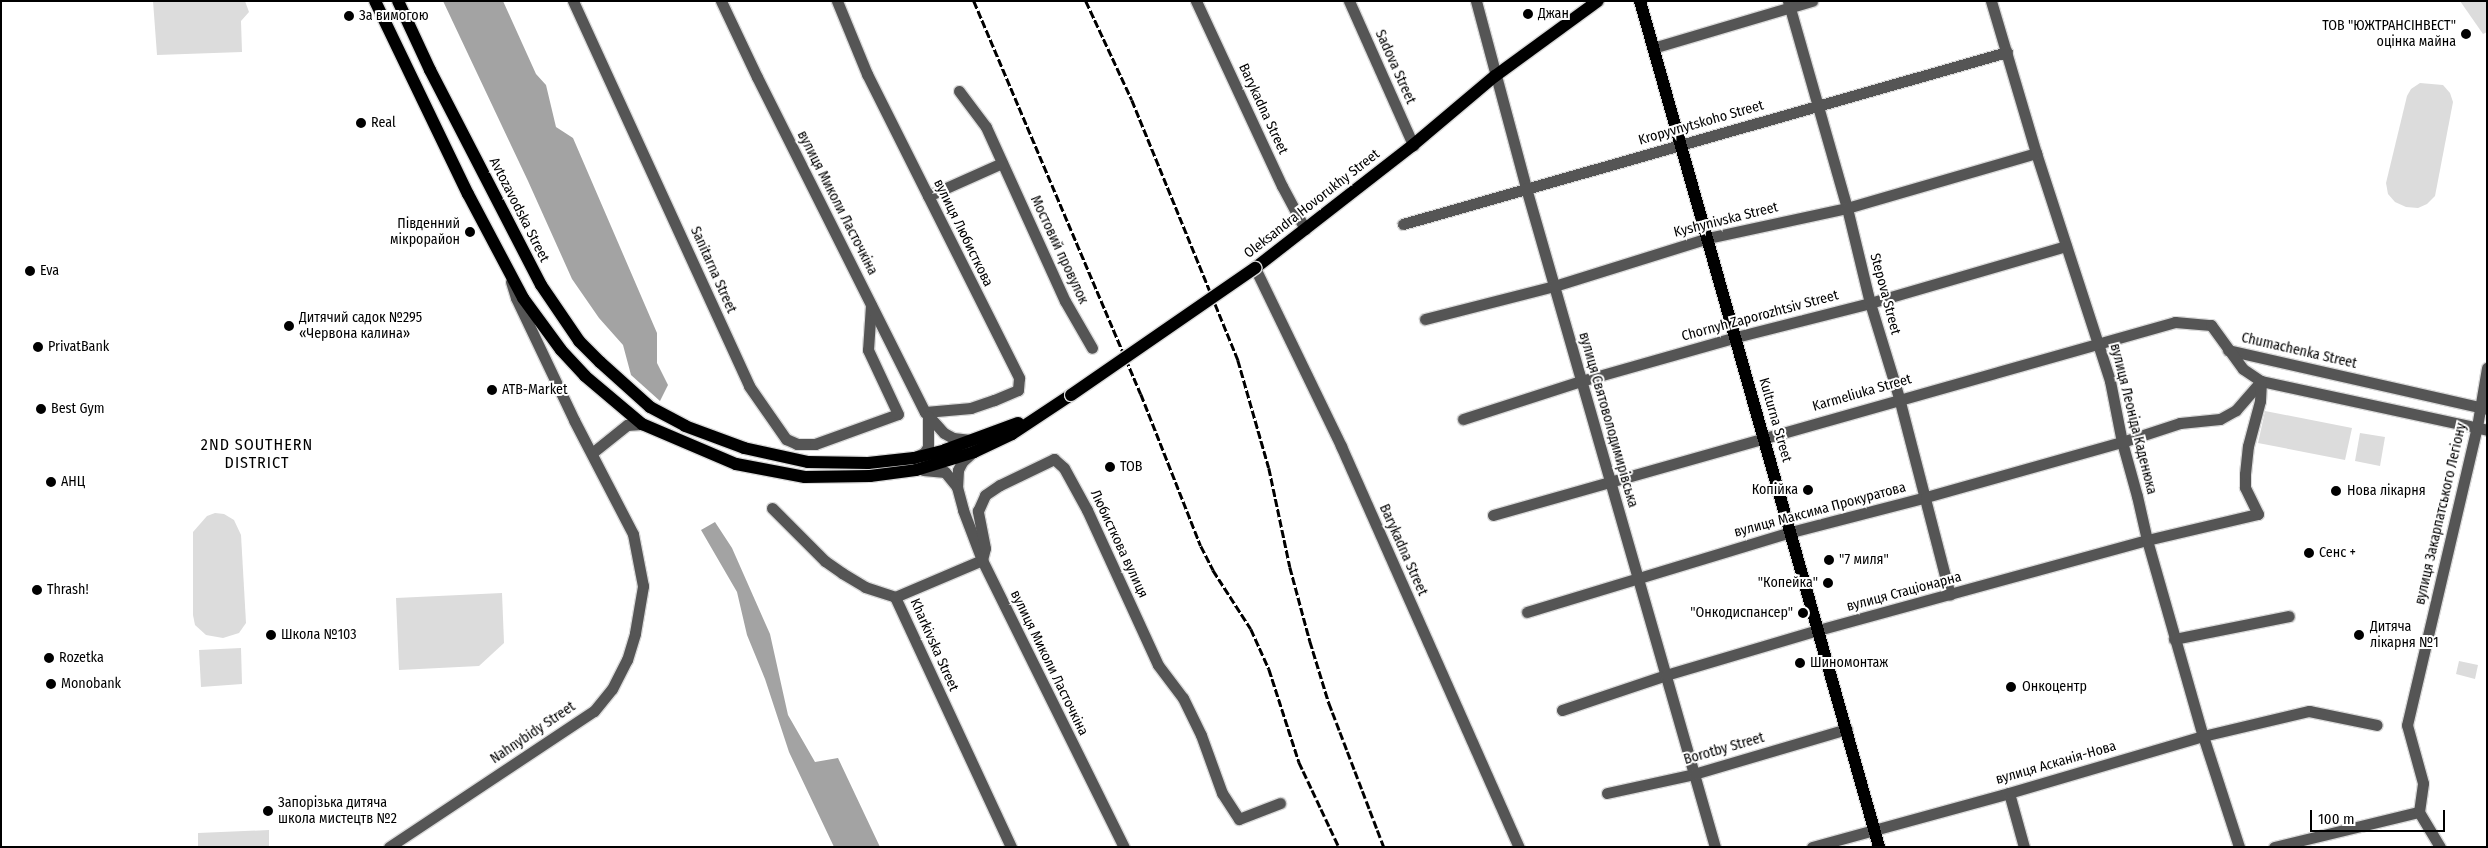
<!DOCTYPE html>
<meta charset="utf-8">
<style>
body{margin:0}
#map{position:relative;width:2488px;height:848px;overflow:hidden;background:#fff;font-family:"Fira Sans Condensed",sans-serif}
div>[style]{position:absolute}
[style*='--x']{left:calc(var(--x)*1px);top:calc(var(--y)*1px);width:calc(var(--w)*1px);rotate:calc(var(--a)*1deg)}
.green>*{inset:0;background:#dcdcdc}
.water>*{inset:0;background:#a3a3a3}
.roads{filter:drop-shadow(1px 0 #dbdbdb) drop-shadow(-1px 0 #dbdbdb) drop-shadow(0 1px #dbdbdb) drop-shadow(0 -1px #dbdbdb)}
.minor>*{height:11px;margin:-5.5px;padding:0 5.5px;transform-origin:5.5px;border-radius:5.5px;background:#555}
.major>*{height:12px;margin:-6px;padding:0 6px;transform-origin:6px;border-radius:6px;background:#000}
.rail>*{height:2.5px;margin-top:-1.25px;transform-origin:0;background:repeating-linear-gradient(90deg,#000 0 8px,transparent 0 10.5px)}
.bridges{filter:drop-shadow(1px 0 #dbdbdb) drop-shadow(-1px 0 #dbdbdb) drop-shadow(0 1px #dbdbdb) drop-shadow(0 -1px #dbdbdb)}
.major-bridge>*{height:12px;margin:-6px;padding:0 6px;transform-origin:6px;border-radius:6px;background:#000}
.dots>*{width:14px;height:14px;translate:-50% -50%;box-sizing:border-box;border:2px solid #fff;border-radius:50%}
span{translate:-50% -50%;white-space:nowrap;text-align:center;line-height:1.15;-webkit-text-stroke:4px #fff;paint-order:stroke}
.poi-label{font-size:14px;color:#000}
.left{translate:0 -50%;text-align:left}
.right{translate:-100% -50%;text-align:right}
.street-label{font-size:14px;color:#000}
.quarter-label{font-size:16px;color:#000;letter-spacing:1px}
.frame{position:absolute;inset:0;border:2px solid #000;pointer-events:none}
.scale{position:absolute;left:2310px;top:810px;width:135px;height:22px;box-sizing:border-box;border:2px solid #000;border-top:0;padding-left:6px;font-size:15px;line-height:18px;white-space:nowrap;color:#000;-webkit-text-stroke:4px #fff;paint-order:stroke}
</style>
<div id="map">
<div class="green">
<i style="clip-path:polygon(153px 1px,245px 1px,249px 12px,241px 21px,242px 52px,157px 55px)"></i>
<i style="clip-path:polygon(2460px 1px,2487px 1px,2487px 32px,2483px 34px)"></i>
<i style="clip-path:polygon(2420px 83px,2443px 85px,2450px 93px,2453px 102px,2435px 196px,2427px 204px,2418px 208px,2406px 207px,2395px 202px,2388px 194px,2386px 183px,2407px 96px,2411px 89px)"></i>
<i style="clip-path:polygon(2265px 411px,2352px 428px,2345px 460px,2258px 443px)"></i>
<i style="clip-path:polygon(2360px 433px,2385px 437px,2380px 466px,2355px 461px)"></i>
<i style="clip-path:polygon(215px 513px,224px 514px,234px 520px,241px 535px,246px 623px,239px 633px,223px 638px,206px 635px,195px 625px,193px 615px,193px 532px,207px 516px)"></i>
<i style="clip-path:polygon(502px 593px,504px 643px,479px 666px,399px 670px,396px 598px)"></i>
<i style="clip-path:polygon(241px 648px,242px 684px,201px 687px,199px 650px)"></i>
<i style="clip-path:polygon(2459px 661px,2478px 665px,2475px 679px,2456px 674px)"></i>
<i style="clip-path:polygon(269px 830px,269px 847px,198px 847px,198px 833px)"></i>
</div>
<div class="water">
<i style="clip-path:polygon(443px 1px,503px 1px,536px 74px,546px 85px,556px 127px,573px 138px,657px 333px,657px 363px,668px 385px,660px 401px,631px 375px,623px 345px,599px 318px,572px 279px,528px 181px)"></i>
<i style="clip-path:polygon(715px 522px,732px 548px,770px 634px,788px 715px,815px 762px,838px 758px,880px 847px,834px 847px,789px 752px,765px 679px,747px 635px,737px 592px,701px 530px)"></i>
</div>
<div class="roads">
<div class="minor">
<i style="--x:573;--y:1;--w:423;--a:65.4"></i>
<i style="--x:749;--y:386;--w:65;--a:55.1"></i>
<i style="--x:786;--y:439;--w:12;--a:24"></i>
<i style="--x:797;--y:444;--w:18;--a:0"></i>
<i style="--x:815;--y:444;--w:88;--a:-19.9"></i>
<i style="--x:898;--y:414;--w:71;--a:-115.1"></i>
<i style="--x:868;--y:350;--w:45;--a:-86.2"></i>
<i style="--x:721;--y:1;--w:84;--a:64.7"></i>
<i style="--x:757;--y:77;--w:375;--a:63.4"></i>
<i style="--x:925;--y:412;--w:28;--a:48"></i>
<i style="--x:944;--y:433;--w:10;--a:29"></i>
<i style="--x:953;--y:438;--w:18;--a:6"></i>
<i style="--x:837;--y:1;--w:79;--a:67.7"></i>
<i style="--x:867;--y:74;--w:340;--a:63.4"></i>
<i style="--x:1019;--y:378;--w:12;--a:95"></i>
<i style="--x:1018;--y:390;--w:26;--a:157"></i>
<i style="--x:994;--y:400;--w:24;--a:161"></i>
<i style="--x:971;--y:408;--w:46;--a:175"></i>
<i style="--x:1196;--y:1;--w:204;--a:65.1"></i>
<i style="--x:1282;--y:186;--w:49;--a:61.9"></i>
<i style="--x:1349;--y:1;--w:158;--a:66"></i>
<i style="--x:1476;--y:1;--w:194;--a:75"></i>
<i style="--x:1526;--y:188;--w:686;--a:74"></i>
<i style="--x:1788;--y:1;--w:215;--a:74.1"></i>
<i style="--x:1847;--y:208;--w:98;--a:76.4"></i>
<i style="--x:1870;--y:303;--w:99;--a:73"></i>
<i style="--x:1899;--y:398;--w:203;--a:75.5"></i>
<i style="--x:1991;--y:1;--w:159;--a:73.5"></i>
<i style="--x:2036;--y:153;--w:240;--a:72"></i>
<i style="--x:2110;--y:381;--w:62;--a:78.9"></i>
<i style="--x:2122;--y:442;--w:56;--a:74.5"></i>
<i style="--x:2137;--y:496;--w:45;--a:77.2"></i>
<i style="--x:2147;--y:540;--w:204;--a:74.1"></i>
<i style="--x:2203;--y:736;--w:117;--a:72"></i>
<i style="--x:1653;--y:48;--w:166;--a:-16.5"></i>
<i style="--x:959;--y:91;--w:45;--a:53.1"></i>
<i style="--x:986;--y:127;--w:191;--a:65.6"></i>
<i style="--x:1065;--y:301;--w:54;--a:60.1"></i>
<i style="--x:928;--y:196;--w:81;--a:-24"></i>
<i style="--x:1403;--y:224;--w:628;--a:-15.9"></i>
<i style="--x:1255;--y:268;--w:198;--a:64.2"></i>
<i style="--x:1341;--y:446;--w:439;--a:66.1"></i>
<i style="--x:1425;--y:319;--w:133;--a:-14.3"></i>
<i style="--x:1554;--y:286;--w:161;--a:-17.3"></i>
<i style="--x:1708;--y:238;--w:142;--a:-12.2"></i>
<i style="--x:1847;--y:208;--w:197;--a:-16.2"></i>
<i style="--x:2228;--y:350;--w:266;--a:12.8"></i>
<i style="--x:1463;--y:419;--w:124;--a:-17.9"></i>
<i style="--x:1581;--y:381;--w:161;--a:-15.8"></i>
<i style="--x:1736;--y:337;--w:138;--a:-14.2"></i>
<i style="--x:1870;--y:303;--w:204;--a:-16.2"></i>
<i style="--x:973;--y:452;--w:15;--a:138"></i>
<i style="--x:962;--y:462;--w:9;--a:117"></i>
<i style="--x:958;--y:470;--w:17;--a:93"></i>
<i style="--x:957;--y:487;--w:24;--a:75"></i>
<i style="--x:963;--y:510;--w:53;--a:69.2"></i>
<i style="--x:982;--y:560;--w:320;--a:63.7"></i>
<i style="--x:592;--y:453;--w:45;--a:-38.7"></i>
<i style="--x:627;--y:425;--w:15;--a:-4"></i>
<i style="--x:917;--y:456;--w:8;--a:-23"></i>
<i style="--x:924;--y:453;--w:7;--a:-56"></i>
<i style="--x:928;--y:447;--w:31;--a:-90"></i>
<i style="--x:923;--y:470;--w:22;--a:5"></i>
<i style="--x:945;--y:472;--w:19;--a:51"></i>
<i style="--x:772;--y:508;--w:75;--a:45"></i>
<i style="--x:825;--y:561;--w:21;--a:35"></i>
<i style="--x:842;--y:573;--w:27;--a:31"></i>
<i style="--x:865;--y:587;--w:32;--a:18"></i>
<i style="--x:895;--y:597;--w:276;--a:65.1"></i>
<i style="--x:1493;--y:515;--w:709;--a:-15.8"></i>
<i style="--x:2175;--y:322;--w:36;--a:5"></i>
<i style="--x:2211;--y:325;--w:54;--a:54"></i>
<i style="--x:2243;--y:369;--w:22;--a:34"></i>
<i style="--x:2261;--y:381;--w:231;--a:12.2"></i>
<i style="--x:895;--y:597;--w:95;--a:-23"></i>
<i style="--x:982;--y:560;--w:12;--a:-76"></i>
<i style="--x:985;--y:548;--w:38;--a:-101"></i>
<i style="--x:978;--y:511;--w:17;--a:-66"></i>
<i style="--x:985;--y:495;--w:18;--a:-34"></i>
<i style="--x:1000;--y:485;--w:60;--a:-25.7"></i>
<i style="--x:1054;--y:459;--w:13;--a:42"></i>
<i style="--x:1064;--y:468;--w:48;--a:61.3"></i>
<i style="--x:1087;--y:510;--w:170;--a:65.4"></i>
<i style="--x:1158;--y:665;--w:41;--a:52.9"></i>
<i style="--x:1183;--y:698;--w:41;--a:64.1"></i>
<i style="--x:1201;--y:735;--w:62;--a:70.1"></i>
<i style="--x:1222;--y:793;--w:31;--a:57"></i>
<i style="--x:1239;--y:819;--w:44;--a:-21.3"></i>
<i style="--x:1527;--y:612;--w:276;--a:-16.9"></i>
<i style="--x:1791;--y:532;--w:139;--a:-14.5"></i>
<i style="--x:1926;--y:497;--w:204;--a:-15.7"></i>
<i style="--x:2122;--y:442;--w:61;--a:-18.1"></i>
<i style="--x:2180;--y:423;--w:40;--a:-5.7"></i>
<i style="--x:2220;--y:419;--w:18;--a:-29"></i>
<i style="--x:2236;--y:410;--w:38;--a:-49"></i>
<i style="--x:2174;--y:639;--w:117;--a:-11.3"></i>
<i style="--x:1562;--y:710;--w:110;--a:-18.6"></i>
<i style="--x:1666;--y:675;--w:159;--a:-16.5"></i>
<i style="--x:1818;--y:630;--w:341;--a:-15.3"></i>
<i style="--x:2147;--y:540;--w:114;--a:-13.2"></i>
<i style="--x:2258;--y:514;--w:30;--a:-116"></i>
<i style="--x:2245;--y:487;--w:13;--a:-90"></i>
<i style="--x:2245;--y:474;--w:28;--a:-84"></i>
<i style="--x:2248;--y:446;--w:47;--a:-75.1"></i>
<i style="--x:2260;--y:401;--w:20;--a:-87"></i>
<i style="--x:1607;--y:793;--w:89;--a:-12.3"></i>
<i style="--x:1694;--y:774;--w:159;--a:-16.4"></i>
<i style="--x:2009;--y:793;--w:56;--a:74.5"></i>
<i style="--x:389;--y:847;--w:246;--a:-33.6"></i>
<i style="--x:594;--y:711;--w:28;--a:-51"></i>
<i style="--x:612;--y:689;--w:33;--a:-63"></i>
<i style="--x:627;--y:660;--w:28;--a:-73"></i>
<i style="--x:635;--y:633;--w:48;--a:-80.3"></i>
<i style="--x:643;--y:586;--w:53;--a:-100.9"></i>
<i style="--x:633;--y:534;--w:128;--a:-117.4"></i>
<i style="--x:574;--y:420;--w:135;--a:-115.4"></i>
<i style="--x:516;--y:298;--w:17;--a:-107"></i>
<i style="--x:1812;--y:847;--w:204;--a:-15.3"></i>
<i style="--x:2009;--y:793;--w:202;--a:-16.4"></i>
<i style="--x:2203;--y:736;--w:109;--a:-13.3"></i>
<i style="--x:2309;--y:711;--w:69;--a:11.6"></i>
<i style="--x:2274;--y:847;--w:149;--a:-13.6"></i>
<i style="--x:2440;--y:847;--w:41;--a:-121"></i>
<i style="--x:2419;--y:812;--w:29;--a:-82"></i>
<i style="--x:2423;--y:783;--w:60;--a:-105.4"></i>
<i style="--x:2407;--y:725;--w:306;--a:-76.8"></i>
<i style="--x:2477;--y:427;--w:60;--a:-80.4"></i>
</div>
<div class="major">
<i style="--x:375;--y:1;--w:214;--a:64.3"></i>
<i style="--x:468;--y:194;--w:118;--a:62.1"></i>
<i style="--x:523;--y:298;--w:64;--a:53.8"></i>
<i style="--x:561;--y:350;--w:35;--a:47"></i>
<i style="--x:585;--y:376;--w:75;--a:40.1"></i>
<i style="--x:642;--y:424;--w:102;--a:23.1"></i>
<i style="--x:736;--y:464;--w:70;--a:10.7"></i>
<i style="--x:805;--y:477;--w:65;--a:-0.9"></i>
<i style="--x:870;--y:476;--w:46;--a:-7.4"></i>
<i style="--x:916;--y:470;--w:61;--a:-17.2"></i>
<i style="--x:974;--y:452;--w:42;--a:-25.3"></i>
<i style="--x:1012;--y:434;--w:71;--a:-33.5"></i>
<i style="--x:398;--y:1;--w:76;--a:65.1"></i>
<i style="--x:430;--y:70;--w:242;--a:62.7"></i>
<i style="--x:541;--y:285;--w:68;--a:55.8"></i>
<i style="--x:579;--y:341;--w:30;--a:45"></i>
<i style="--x:600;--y:362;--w:67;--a:42"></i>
<i style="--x:650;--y:407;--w:40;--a:28"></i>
<i style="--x:685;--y:426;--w:63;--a:20.4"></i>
<i style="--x:744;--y:448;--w:66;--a:12.3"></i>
<i style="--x:808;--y:462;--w:60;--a:1"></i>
<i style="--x:868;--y:463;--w:46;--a:-6.2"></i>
<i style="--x:914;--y:458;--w:32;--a:-14"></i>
<i style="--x:945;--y:450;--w:78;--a:-20.3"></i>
<i style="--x:1640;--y:1;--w:879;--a:74.22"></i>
<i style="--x:1255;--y:268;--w:200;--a:-37.9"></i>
<i style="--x:1413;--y:145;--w:107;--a:-40.1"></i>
<i style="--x:1495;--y:76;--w:127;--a:-36.1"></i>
</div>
</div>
<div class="rail">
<i style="--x:974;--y:1;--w:427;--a:67"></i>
<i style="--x:1141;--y:394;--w:163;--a:68.5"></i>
<i style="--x:1201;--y:546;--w:27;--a:63"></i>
<i style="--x:1213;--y:570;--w:70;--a:57.2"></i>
<i style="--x:1251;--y:629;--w:44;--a:65.8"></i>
<i style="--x:1269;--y:669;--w:98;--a:72.1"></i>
<i style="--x:1299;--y:762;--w:94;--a:64.8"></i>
<i style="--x:1086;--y:1;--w:109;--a:65.1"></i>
<i style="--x:1132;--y:100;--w:281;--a:67.8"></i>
<i style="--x:1238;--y:360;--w:112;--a:74"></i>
<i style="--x:1269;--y:468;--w:101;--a:78"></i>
<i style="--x:1290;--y:567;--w:77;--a:74.9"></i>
<i style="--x:1310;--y:641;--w:65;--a:73"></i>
<i style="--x:1329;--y:703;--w:154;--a:69.1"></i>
</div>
<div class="bridges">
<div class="major-bridge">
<i style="--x:1071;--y:395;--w:224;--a:-34.6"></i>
</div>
</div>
<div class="dots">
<i style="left:1528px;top:14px;background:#000"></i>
<i style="left:349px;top:16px;background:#000"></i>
<i style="left:2466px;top:34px;background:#000"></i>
<i style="left:361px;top:123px;background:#000"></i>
<i style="left:470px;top:232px;background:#000"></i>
<i style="left:30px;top:271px;background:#000"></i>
<i style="left:289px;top:326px;background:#000"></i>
<i style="left:38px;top:347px;background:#000"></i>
<i style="left:492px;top:390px;background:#000"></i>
<i style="left:41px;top:409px;background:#000"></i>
<i style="left:1110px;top:467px;background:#000"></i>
<i style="left:51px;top:482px;background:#000"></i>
<i style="left:1808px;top:490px;background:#000"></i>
<i style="left:2336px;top:491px;background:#000"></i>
<i style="left:2309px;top:553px;background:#000"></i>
<i style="left:1829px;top:560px;background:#000"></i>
<i style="left:1828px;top:583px;background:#000"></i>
<i style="left:37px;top:590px;background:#000"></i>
<i style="left:1803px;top:613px;background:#000"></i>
<i style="left:271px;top:635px;background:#000"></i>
<i style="left:2359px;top:635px;background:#000"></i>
<i style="left:49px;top:658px;background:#000"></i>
<i style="left:1800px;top:663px;background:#000"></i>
<i style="left:51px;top:684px;background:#000"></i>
<i style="left:2011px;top:687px;background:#000"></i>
<i style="left:268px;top:811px;background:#000"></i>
</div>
<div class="poi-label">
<span class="left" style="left:1538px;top:14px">Джан</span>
<span class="left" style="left:359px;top:16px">За вимогою</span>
<span class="right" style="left:2456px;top:34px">ТОВ "ЮЖТРАНСІНВЕСТ"<br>оцінка майна</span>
<span class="left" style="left:371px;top:123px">Real</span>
<span class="right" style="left:460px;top:232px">Південний<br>мікрорайон</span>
<span class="left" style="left:40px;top:271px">Eva</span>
<span class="left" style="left:299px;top:326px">Дитячий садок №295<br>«Червона калина»</span>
<span class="left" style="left:48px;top:347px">PrivatBank</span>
<span class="left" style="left:502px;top:390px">ATB-Market</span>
<span class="left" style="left:51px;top:409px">Best Gym</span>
<span class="left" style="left:1120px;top:467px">ТОВ</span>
<span class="left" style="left:61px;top:482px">АНЦ</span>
<span class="right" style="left:1798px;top:490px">Копійка</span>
<span class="left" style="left:2347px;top:491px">Нова лікарня</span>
<span class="left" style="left:2319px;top:553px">Сенс +</span>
<span class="left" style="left:1839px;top:560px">"7 миля"</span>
<span class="right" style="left:1818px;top:583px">"Копейка"</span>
<span class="left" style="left:47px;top:590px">Thrash!</span>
<span class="right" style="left:1793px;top:613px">"Онкодиспансер"</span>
<span class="left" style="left:2370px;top:635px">Дитяча<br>лікарня №1</span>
<span class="left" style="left:281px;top:635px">Школа №103</span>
<span class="left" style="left:59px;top:658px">Rozetka</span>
<span class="left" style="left:1810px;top:663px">Шиномонтаж</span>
<span class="left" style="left:61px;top:684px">Monobank</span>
<span class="left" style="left:2022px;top:687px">Онкоцентр</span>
<span class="left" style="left:278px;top:811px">Запорізька дитяча<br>школа мистецтв №2</span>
</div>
<div class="street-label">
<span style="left:1395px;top:67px;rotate:66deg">Sadova Street</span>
<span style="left:1263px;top:109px;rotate:65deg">Barykadna Street</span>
<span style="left:1701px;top:123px;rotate:-16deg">Kropyvnytskoho Street</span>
<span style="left:837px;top:203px;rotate:63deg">вулиця Миколи Ласточкіна</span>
<span style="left:1312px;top:204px;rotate:-38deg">Oleksandra Hovorukhy Street</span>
<span style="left:519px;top:210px;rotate:63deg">Avtozavodska Street</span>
<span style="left:1726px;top:220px;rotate:-14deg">Kyshynivska Street</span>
<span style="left:963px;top:233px;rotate:64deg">вулиця Любисткова</span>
<span style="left:1059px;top:250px;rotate:65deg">Мостовий провулок</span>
<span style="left:713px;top:270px;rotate:66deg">Sanitarna Street</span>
<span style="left:1885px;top:294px;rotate:75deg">Stepova Street</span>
<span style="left:1760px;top:316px;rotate:-15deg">Chornyh Zaporozhtsiv Street</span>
<span style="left:2299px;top:351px;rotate:13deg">Chumachenka Street</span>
<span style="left:1862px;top:393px;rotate:-16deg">Karmeliuka Street</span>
<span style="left:2133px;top:419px;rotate:76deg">вулиця Леоніда Каденюка</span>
<span style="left:1608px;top:420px;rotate:74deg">вулиця Святоволодимирівська</span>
<span style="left:1775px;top:420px;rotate:74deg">Kulturna Street</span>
<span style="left:1820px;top:510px;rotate:-15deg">вулиця Максима Прокуратова</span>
<span style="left:2441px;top:514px;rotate:-77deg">вулиця Закарпатського Легіону</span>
<span style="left:1119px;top:544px;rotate:65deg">Любисткова вулиця</span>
<span style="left:1403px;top:550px;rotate:66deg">Barykadna Street</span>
<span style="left:1904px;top:592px;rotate:-15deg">вулиця Стаціонарна</span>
<span style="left:934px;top:645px;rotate:66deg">Kharkivska Street</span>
<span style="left:1049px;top:663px;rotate:64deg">вулиця Миколи Ласточкіна</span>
<span style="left:533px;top:733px;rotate:-34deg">Nahnybidy Street</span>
<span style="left:1724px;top:749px;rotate:-16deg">Borotby Street</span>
<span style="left:2056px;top:763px;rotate:-16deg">вулиця Асканія-Нова</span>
</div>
<div class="quarter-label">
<span style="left:257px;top:454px">2ND SOUTHERN<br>DISTRICT</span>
</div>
<div class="frame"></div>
<div class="scale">100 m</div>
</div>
